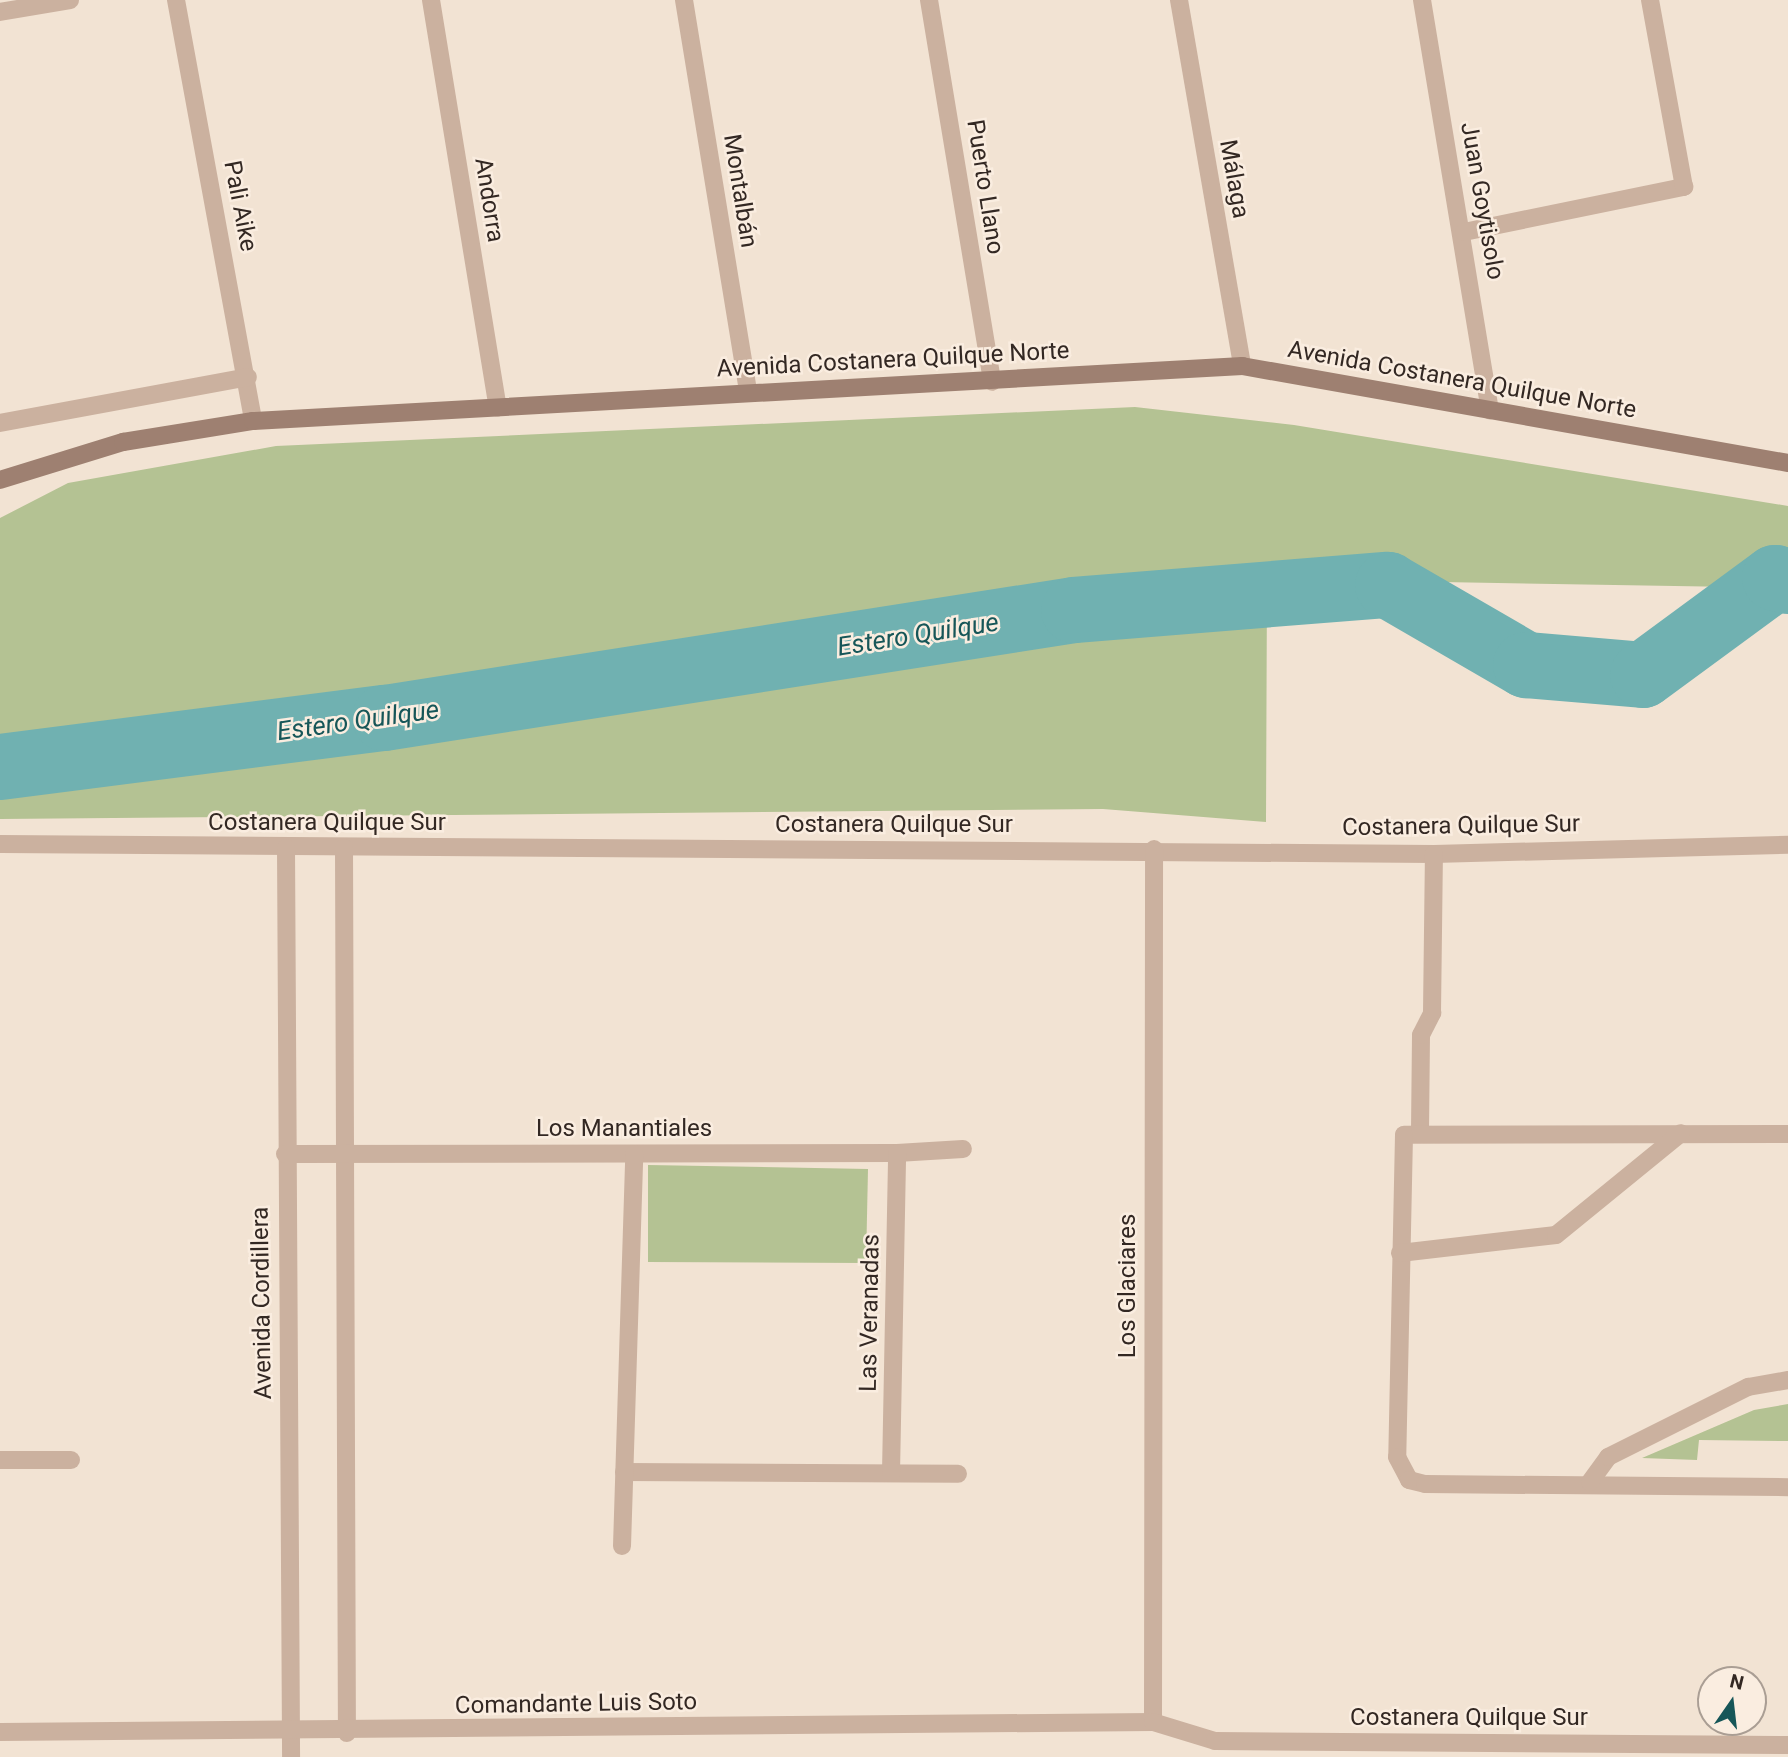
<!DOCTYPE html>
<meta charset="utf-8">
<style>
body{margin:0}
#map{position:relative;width:1788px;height:1757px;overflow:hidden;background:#f2e3d3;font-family:Roboto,sans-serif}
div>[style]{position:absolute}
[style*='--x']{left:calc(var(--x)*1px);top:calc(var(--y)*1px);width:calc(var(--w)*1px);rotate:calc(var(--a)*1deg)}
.green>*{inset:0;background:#b4c293}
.river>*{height:66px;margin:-33px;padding:0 33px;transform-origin:33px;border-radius:33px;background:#70b1b1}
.minor>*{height:18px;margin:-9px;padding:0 9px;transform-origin:9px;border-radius:9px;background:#cbb19f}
.secondary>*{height:18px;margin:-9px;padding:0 9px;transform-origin:9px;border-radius:9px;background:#9e8071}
span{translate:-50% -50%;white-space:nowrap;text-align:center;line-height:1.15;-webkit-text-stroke:5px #faede0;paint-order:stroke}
.street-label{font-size:24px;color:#332823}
.water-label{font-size:26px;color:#165658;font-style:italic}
.north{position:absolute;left:1697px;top:1666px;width:70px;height:70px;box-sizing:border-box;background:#faede0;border:2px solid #aa9e94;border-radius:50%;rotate:14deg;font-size:19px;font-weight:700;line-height:28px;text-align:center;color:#332823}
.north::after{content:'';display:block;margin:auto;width:24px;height:32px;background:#165658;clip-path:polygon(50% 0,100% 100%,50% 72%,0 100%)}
</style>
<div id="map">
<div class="green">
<i style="clip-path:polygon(1135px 407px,1294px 425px,1788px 506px,1788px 588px,1267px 579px,1266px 822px,1103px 809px,0 819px,0 518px,68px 483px,276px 446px)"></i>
<i style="clip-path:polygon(648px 1165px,868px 1169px,866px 1263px,648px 1262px)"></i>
<i style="clip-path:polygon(1788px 1404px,1788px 1441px,1699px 1440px,1697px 1460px,1642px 1458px,1754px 1410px)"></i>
</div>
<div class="river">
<i style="--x:0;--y:767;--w:388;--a:-7.3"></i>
<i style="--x:385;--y:718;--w:697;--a:-8.91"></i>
<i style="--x:1074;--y:610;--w:315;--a:-4.6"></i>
<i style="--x:1388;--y:585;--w:160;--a:30.1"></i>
<i style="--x:1526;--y:665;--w:117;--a:4.9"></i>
<i style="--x:1643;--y:675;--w:164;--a:-36.3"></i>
<i style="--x:1775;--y:578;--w:13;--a:13"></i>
</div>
<div class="minor">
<i style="--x:176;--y:0;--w:428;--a:79.6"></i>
<i style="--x:431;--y:0;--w:413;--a:80.7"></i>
<i style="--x:684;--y:0;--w:395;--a:80.7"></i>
<i style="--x:929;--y:0;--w:387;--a:80.6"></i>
<i style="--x:1179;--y:0;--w:371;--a:80.2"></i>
<i style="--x:1422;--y:0;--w:416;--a:80.6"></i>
<i style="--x:0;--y:12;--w:71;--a:-9.7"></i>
<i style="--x:1464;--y:232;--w:225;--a:-11.6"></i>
<i style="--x:1684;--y:187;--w:190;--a:-100.3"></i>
<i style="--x:0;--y:423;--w:252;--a:-10.5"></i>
<i style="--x:0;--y:844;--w:1434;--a:0.4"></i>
<i style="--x:1434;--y:854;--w:354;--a:-1.5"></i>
<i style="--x:286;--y:848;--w:909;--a:89.68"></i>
<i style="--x:344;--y:848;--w:885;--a:89.81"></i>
<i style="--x:1420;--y:1131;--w:96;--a:-89.4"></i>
<i style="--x:1421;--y:1035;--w:25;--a:-63"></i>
<i style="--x:1432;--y:1013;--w:159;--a:-89.3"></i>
<i style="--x:1788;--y:1134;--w:384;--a:179.9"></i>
<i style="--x:1404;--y:1135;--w:322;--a:91.2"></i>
<i style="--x:1397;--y:1457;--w:26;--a:62"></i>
<i style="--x:1409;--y:1480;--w:16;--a:14"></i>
<i style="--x:1425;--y:1484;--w:363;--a:0.5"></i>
<i style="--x:285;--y:1154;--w:612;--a:-0.09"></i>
<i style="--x:897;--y:1153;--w:66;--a:-3.5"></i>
<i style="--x:1400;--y:1253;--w:157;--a:-6.6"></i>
<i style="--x:1556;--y:1235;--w:161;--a:-39.2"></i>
<i style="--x:0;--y:1460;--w:71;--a:0"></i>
<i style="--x:624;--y:1472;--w:334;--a:0.3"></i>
<i style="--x:891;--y:1473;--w:320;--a:-88.9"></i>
<i style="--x:1590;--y:1482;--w:31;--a:-54"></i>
<i style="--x:1608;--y:1457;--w:157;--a:-26.6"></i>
<i style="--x:1748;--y:1387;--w:41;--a:-9.9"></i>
<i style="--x:622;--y:1546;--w:392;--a:-88.2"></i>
<i style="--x:1153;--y:1722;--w:873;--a:-89.93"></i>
<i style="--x:0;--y:1732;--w:1153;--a:-0.5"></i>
<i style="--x:1153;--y:1722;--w:65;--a:17"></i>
<i style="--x:1215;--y:1741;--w:573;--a:0.4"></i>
</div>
<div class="secondary">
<i style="--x:0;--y:480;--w:129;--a:-17.2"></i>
<i style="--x:123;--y:442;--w:132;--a:-9.2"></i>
<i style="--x:253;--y:421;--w:991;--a:-3.18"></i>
<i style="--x:1242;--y:366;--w:555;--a:10.07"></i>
</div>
<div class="street-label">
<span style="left:1234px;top:179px;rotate:80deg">Málaga</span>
<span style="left:985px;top:187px;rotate:81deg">Puerto Llano</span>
<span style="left:740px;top:191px;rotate:81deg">Montalbán</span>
<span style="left:489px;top:200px;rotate:81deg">Andorra</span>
<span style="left:1482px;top:201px;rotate:80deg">Juan Goytisolo</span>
<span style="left:240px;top:206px;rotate:79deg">Pali Aike</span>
<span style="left:893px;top:360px;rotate:-3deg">Avenida Costanera Quilque Norte</span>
<span style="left:1462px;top:380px;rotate:10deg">Avenida Costanera Quilque Norte</span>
<span style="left:327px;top:823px">Costanera Quilque Sur</span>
<span style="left:894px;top:825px">Costanera Quilque Sur</span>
<span style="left:1461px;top:826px;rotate:-1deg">Costanera Quilque Sur</span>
<span style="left:624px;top:1129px">Los Manantiales</span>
<span style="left:1128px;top:1286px;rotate:-90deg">Los Glaciares</span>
<span style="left:262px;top:1303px;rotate:-91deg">Avenida Cordillera</span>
<span style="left:870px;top:1313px;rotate:-89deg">Las Veranadas</span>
<span style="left:576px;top:1704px;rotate:-1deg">Comandante Luis Soto</span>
<span style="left:1469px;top:1718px">Costanera Quilque Sur</span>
</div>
<div class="water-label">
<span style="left:918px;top:635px;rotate:-9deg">Estero Quilque</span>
<span style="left:358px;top:721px;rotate:-8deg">Estero Quilque</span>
</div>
<div class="north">N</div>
</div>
